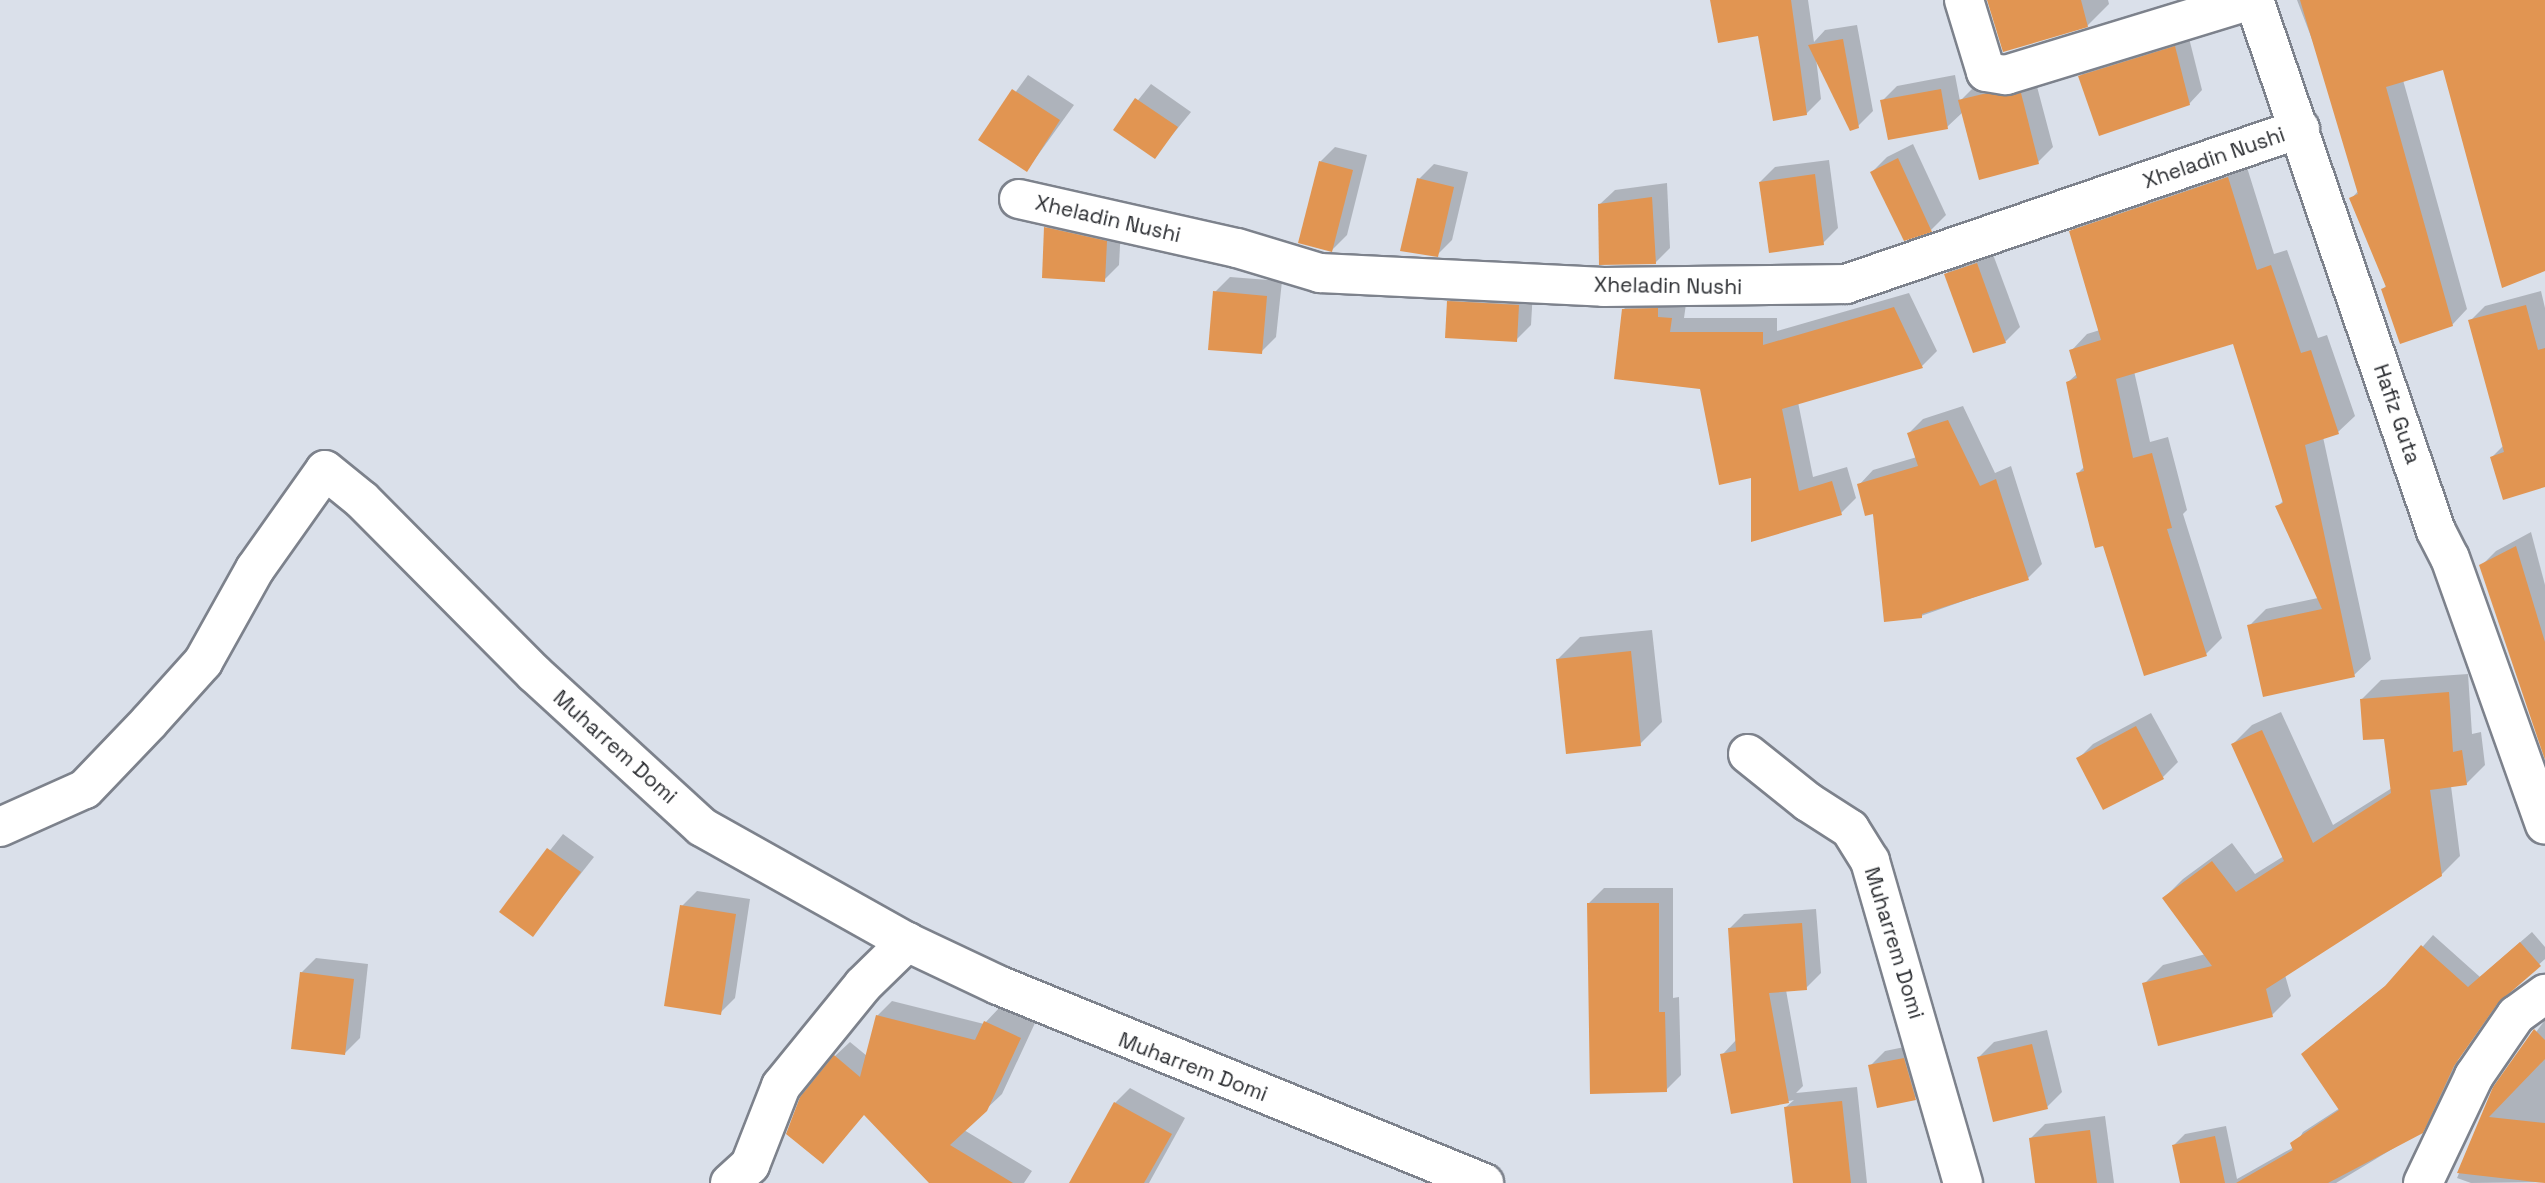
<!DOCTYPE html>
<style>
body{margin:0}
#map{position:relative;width:2545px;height:1183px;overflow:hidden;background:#dae0ea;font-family:"Space Grotesk",sans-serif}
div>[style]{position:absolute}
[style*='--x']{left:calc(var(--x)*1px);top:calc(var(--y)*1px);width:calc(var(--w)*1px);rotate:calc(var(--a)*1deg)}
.shadow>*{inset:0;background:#0003}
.building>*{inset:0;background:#e19552}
.roads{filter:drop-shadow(2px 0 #7d828c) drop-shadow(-2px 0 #7d828c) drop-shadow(0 2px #7d828c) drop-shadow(0 -2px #7d828c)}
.minor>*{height:38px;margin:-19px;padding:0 19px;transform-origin:19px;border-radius:19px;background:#fff}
span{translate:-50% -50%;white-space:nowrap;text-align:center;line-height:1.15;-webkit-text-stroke:7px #fff;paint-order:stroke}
.street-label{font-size:21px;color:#2a2c30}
</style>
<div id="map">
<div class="shadow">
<i style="clip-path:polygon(1712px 0,1808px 0,1814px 42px,1825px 30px,1857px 25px,1873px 111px,1858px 126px,1816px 58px,1821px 99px,1806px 114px,1759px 34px)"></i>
<i style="clip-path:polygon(1988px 0,2108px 0,2109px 4px,2087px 26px)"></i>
<i style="clip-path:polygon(2297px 0,2545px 0,2545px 269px,2444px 68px,2403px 80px,2467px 309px,2452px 325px,2383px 289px,2387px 285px,2351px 199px,2359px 190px,2331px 89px)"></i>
<i style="clip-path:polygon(2188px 34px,2202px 90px,2189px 104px,2080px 76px,2093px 63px)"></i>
<i style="clip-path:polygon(1028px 75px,1074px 105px,1027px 170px,981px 140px)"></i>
<i style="clip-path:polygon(1955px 75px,1960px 101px,1975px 86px,2035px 79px,2053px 147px,2038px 162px,1963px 112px,1947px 127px,1882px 101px,1897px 86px)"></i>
<i style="clip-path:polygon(1151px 84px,1191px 112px,1154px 157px,1115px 129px)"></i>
<i style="clip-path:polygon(1913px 144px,1946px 215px,1931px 230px,1872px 172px,1887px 157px)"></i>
<i style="clip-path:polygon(1335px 147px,1367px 155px,1347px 235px,1332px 250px,1320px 162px)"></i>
<i style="clip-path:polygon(1829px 160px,1838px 228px,1823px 243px,1760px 182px,1775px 167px)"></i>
<i style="clip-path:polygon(2245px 161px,2274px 254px,2287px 250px,2318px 338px,2327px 335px,2355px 416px,2338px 432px,2323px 437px,2371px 659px,2354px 675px,2249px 626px,2266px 609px,2318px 598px,2277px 507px,2284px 500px,2234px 342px,2134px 371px,2150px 442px,2168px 437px,2187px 510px,2183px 514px,2222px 638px,2206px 654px,2104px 544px,2078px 473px,2085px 466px,2068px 382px,2078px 373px,2071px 351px,2087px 334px,2100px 330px,2071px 231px,2088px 215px)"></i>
<i style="clip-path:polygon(1434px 164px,1468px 172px,1452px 240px,1437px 255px,1419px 179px)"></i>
<i style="clip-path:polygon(1667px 183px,1670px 248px,1655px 263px,1599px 205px,1615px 190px)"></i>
<i style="clip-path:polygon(1061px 213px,1121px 227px,1119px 265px,1104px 280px,1046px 228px)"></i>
<i style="clip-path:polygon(1991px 249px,2020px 327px,2005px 342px,1946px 274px,1961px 259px)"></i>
<i style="clip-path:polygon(1230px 277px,1282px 281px,1276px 337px,1261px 352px,1215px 292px)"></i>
<i style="clip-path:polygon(1464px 287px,1533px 290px,1531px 325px,1516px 340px,1449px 302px)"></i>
<i style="clip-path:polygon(2541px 291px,2545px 308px,2545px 485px,2492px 457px,2504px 445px,2470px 321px,2485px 306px)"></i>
<i style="clip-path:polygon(1909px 293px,1937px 351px,1922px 366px,1798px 402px,1813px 477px,1847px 467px,1856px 498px,1841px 513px,1753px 476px,1701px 388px,1624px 309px,1639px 294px,1686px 304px,1684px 318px,1777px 318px,1777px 331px)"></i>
<i style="clip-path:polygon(1963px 406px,1995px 473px,2011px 466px,2042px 564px,2028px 578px,1921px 616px,1859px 485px,1873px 470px,1917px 457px,1909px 433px,1923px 419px)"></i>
<i style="clip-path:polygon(2531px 532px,2545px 585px,2545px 746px,2481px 566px,2496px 551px)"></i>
<i style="clip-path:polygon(1652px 630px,1662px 722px,1640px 744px,1558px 659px,1580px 637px)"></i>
<i style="clip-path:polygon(2468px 674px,2472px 734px,2481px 732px,2485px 765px,2466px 784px,2451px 786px,2460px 856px,2441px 875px,2285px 975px,2291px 996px,2272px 1015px,2144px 984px,2163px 965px,2206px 954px,2164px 898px,2183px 879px,2232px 843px,2255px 874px,2284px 856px,2233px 744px,2252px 725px,2281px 712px,2333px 825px,2392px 788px,2385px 737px,2362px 699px,2381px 680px)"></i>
<i style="clip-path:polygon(2151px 713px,2178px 762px,2163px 777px,2078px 759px,2093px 744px)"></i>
<i style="clip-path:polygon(563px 834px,594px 857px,533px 934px,502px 911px)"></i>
<i style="clip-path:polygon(1604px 888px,1673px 888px,1673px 998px,1679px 997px,1681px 1075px,1666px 1090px,1589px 903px)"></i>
<i style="clip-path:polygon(697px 891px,750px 899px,735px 998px,720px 1013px,682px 906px)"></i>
<i style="clip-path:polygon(1816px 909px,1821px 973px,1806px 988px,1786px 990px,1803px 1086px,1796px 1093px,1857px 1087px,1867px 1183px,1795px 1183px,1786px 1107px,1794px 1100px,1732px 1112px,1722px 1055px,1737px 1039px,1729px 929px,1744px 914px)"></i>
<i style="clip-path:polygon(2532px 932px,2545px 947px,2545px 959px,2409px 1078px,2413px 1083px,2462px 1059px,2434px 1119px,2422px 1131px,2336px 1183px,2182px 1183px,2174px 1145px,2185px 1134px,2226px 1126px,2237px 1179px,2294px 1147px,2303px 1132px,2340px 1108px,2315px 1043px,2394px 979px,2433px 935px,2480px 977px)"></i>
<i style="clip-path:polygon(316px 958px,368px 964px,360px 1038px,345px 1053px,301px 973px)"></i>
<i style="clip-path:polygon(892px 1001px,984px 1024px,1000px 1007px,1035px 1023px,1002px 1094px,964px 1130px,1032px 1171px,1024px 1183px,934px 1183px,865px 1113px,822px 1162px,835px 1056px,850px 1042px,867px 1056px,877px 1016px)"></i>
<i style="clip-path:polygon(2545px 1020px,2545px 1182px,2471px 1183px,2457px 1178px,2495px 1088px)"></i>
<i style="clip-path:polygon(2047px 1030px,2062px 1092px,2047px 1107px,1979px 1057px,1994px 1042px)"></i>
<i style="clip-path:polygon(1919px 1044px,1930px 1084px,1915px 1098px,1870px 1066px,1885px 1051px)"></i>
<i style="clip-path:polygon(1130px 1088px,1185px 1118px,1149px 1183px,1094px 1183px,1115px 1103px)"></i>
<i style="clip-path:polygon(2105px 1116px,2114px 1183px,2036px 1183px,2030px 1139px,2045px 1124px)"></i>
</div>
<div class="building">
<i style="clip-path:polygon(1710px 0,1791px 0,1807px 115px,1773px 121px,1758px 36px,1718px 43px)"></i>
<i style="clip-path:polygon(1987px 0,2081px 0,2088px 27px,2003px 52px)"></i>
<i style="clip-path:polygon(2300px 0,2545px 0,2545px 271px,2502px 288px,2443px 70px,2386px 87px,2453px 326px,2400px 344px,2381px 289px,2386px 287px,2349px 198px,2358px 194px)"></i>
<i style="clip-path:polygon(1843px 39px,1859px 128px,1850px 131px,1808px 45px)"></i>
<i style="clip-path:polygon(2175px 46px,2190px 105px,2099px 136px,2078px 76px)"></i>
<i style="clip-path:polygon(1012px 89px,1060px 120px,1027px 172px,978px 140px)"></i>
<i style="clip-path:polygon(1941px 89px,1948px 129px,1888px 140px,1880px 100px)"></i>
<i style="clip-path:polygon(2021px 93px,2039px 164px,1979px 180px,1958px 100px,1983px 94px)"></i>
<i style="clip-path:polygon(1135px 98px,1178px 127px,1155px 159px,1113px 130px)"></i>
<i style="clip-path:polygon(1898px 158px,1932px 232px,1904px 241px,1870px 172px)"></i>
<i style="clip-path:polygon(1319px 161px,1353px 170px,1332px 252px,1298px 243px)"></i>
<i style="clip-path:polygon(1815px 174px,1824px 245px,1769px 253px,1759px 182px)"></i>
<i style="clip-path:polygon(2228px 177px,2257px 270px,2271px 265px,2301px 353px,2311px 350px,2339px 434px,2305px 445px,2355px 677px,2263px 697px,2247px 625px,2322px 609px,2275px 506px,2283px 503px,2233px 344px,2116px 379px,2133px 458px,2152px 453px,2172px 528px,2167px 529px,2207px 656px,2144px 676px,2103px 546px,2095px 548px,2076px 473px,2084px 471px,2066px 382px,2077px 378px,2069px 350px,2101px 340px,2069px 231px)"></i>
<i style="clip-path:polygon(1417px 178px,1454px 187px,1438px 257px,1400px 251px)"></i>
<i style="clip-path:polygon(1652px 197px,1656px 264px,1599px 265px,1598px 204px)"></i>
<i style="clip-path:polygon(1044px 227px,1107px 241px,1105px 282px,1042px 278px)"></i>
<i style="clip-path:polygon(1977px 263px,2006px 343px,1973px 353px,1944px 274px)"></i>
<i style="clip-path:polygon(1213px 291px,1267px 296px,1262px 354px,1208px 350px)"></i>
<i style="clip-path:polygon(1447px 301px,1519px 305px,1517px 342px,1445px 338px)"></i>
<i style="clip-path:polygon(2526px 305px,2538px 350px,2545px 348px,2545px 487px,2503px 500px,2490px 457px,2504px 452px,2468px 320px)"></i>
<i style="clip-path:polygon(1894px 307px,1923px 368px,1782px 409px,1799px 491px,1832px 481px,1842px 515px,1751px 542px,1751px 478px,1719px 485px,1700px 389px,1614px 379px,1622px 309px,1658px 308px,1658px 317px,1672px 318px,1670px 332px,1763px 332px,1763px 345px)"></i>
<i style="clip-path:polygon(1948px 420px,1980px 486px,1996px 479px,2029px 580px,1922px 614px,1922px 618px,1884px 622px,1873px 514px,1865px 516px,1857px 484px,1918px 466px,1907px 433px)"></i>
<i style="clip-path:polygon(2516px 546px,2545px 642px,2545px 760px,2479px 565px)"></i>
<i style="clip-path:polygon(1631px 651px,1641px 746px,1566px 754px,1556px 659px)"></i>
<i style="clip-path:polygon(2449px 692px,2453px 752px,2462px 750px,2467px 785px,2430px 790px,2442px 876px,2266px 989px,2273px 1017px,2158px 1046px,2142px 983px,2212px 966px,2162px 898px,2212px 861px,2236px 892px,2284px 861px,2231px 744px,2262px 730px,2313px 843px,2391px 793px,2384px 739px,2363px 740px,2360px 699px)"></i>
<i style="clip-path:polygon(2136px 726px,2164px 779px,2103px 810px,2076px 758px)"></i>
<i style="clip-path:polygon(547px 848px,581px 872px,533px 937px,499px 912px)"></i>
<i style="clip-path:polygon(1587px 903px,1659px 903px,1659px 1012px,1665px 1012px,1667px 1092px,1590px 1094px)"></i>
<i style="clip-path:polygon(680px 905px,736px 914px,721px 1015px,664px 1006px)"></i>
<i style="clip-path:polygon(1802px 923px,1807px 990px,1769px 993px,1789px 1103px,1731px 1114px,1720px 1054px,1736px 1051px,1728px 928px)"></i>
<i style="clip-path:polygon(2520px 942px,2541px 966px,2498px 1003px,2454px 1066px,2423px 1133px,2328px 1183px,2236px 1183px,2293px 1150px,2290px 1143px,2339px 1110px,2301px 1054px,2385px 986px,2421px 945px,2468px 987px)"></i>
<i style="clip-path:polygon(300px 972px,354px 979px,345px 1055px,291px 1049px)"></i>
<i style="clip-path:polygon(876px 1015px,975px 1040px,984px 1021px,1021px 1038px,987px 1111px,950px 1145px,1013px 1183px,929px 1183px,864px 1115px,823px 1164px,786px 1134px,800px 1097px,834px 1055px,860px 1077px)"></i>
<i style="clip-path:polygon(2534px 1029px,2545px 1040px,2545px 1059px,2489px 1117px,2545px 1123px,2545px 1183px,2457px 1173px,2493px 1087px)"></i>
<i style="clip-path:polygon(2032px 1044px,2048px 1109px,1993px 1122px,1977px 1057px)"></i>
<i style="clip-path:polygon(1904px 1058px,1916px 1100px,1877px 1108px,1868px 1065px)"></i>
<i style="clip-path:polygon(1842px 1101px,1851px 1183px,1793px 1183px,1784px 1107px)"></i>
<i style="clip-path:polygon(1114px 1102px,1172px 1134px,1144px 1183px,1069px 1183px)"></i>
<i style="clip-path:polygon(2090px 1130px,2097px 1183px,2035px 1183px,2029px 1138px)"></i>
<i style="clip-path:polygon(2215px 1136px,2225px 1183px,2180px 1183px,2172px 1145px)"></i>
</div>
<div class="roads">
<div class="minor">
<i style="--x:1964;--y:0;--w:75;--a:73"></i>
<i style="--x:1986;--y:72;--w:20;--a:9"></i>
<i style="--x:2006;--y:75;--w:257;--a:-17"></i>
<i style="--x:2254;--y:0;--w:561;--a:71.08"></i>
<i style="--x:2436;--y:531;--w:30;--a:63"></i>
<i style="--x:2450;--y:558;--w:283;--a:70.4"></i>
<i style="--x:1019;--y:199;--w:223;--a:12.7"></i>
<i style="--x:1237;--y:248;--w:87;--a:16.8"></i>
<i style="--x:1320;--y:273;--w:284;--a:2.8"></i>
<i style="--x:1604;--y:287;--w:242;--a:-0.7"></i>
<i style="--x:1846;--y:284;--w:480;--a:-18.9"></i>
<i style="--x:1748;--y:754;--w:77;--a:38.7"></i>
<i style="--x:1808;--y:802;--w:50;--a:32.7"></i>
<i style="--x:1850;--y:829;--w:38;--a:58"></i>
<i style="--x:1870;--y:861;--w:335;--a:73.9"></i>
<i style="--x:0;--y:827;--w:93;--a:-24.1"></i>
<i style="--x:85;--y:789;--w:93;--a:-46.3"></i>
<i style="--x:149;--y:722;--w:81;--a:-48"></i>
<i style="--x:203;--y:662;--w:107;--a:-60.8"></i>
<i style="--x:255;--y:569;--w:121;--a:-54.7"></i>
<i style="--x:325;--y:470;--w:48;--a:39"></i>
<i style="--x:362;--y:500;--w:245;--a:45.2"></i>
<i style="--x:535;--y:674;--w:226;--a:42.5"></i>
<i style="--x:702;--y:827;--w:235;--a:29.3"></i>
<i style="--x:907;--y:942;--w:101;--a:25.3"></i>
<i style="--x:998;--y:985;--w:525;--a:22.17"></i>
<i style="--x:730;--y:1183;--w:27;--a:-42"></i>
<i style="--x:750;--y:1165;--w:85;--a:-68.6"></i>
<i style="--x:781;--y:1086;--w:130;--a:-50.9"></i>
<i style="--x:863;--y:985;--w:62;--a:-44.3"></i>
<i style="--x:2423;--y:1183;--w:119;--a:-64.5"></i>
<i style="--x:2474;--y:1076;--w:74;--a:-55.5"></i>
<i style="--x:2516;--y:1015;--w:36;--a:-36"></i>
</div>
</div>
<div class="street-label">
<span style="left:2214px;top:158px;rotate:-19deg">Xheladin Nushi</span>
<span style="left:1108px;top:219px;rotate:13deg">Xheladin Nushi</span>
<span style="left:1668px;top:286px;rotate:1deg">Xheladin Nushi</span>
<span style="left:2397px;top:414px;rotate:71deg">Hafiz Guta</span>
<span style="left:615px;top:747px;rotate:42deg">Muharrem Domi</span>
<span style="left:1894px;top:943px;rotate:73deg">Muharrem Domi</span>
<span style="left:1193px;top:1067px;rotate:21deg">Muharrem Domi</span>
</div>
</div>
